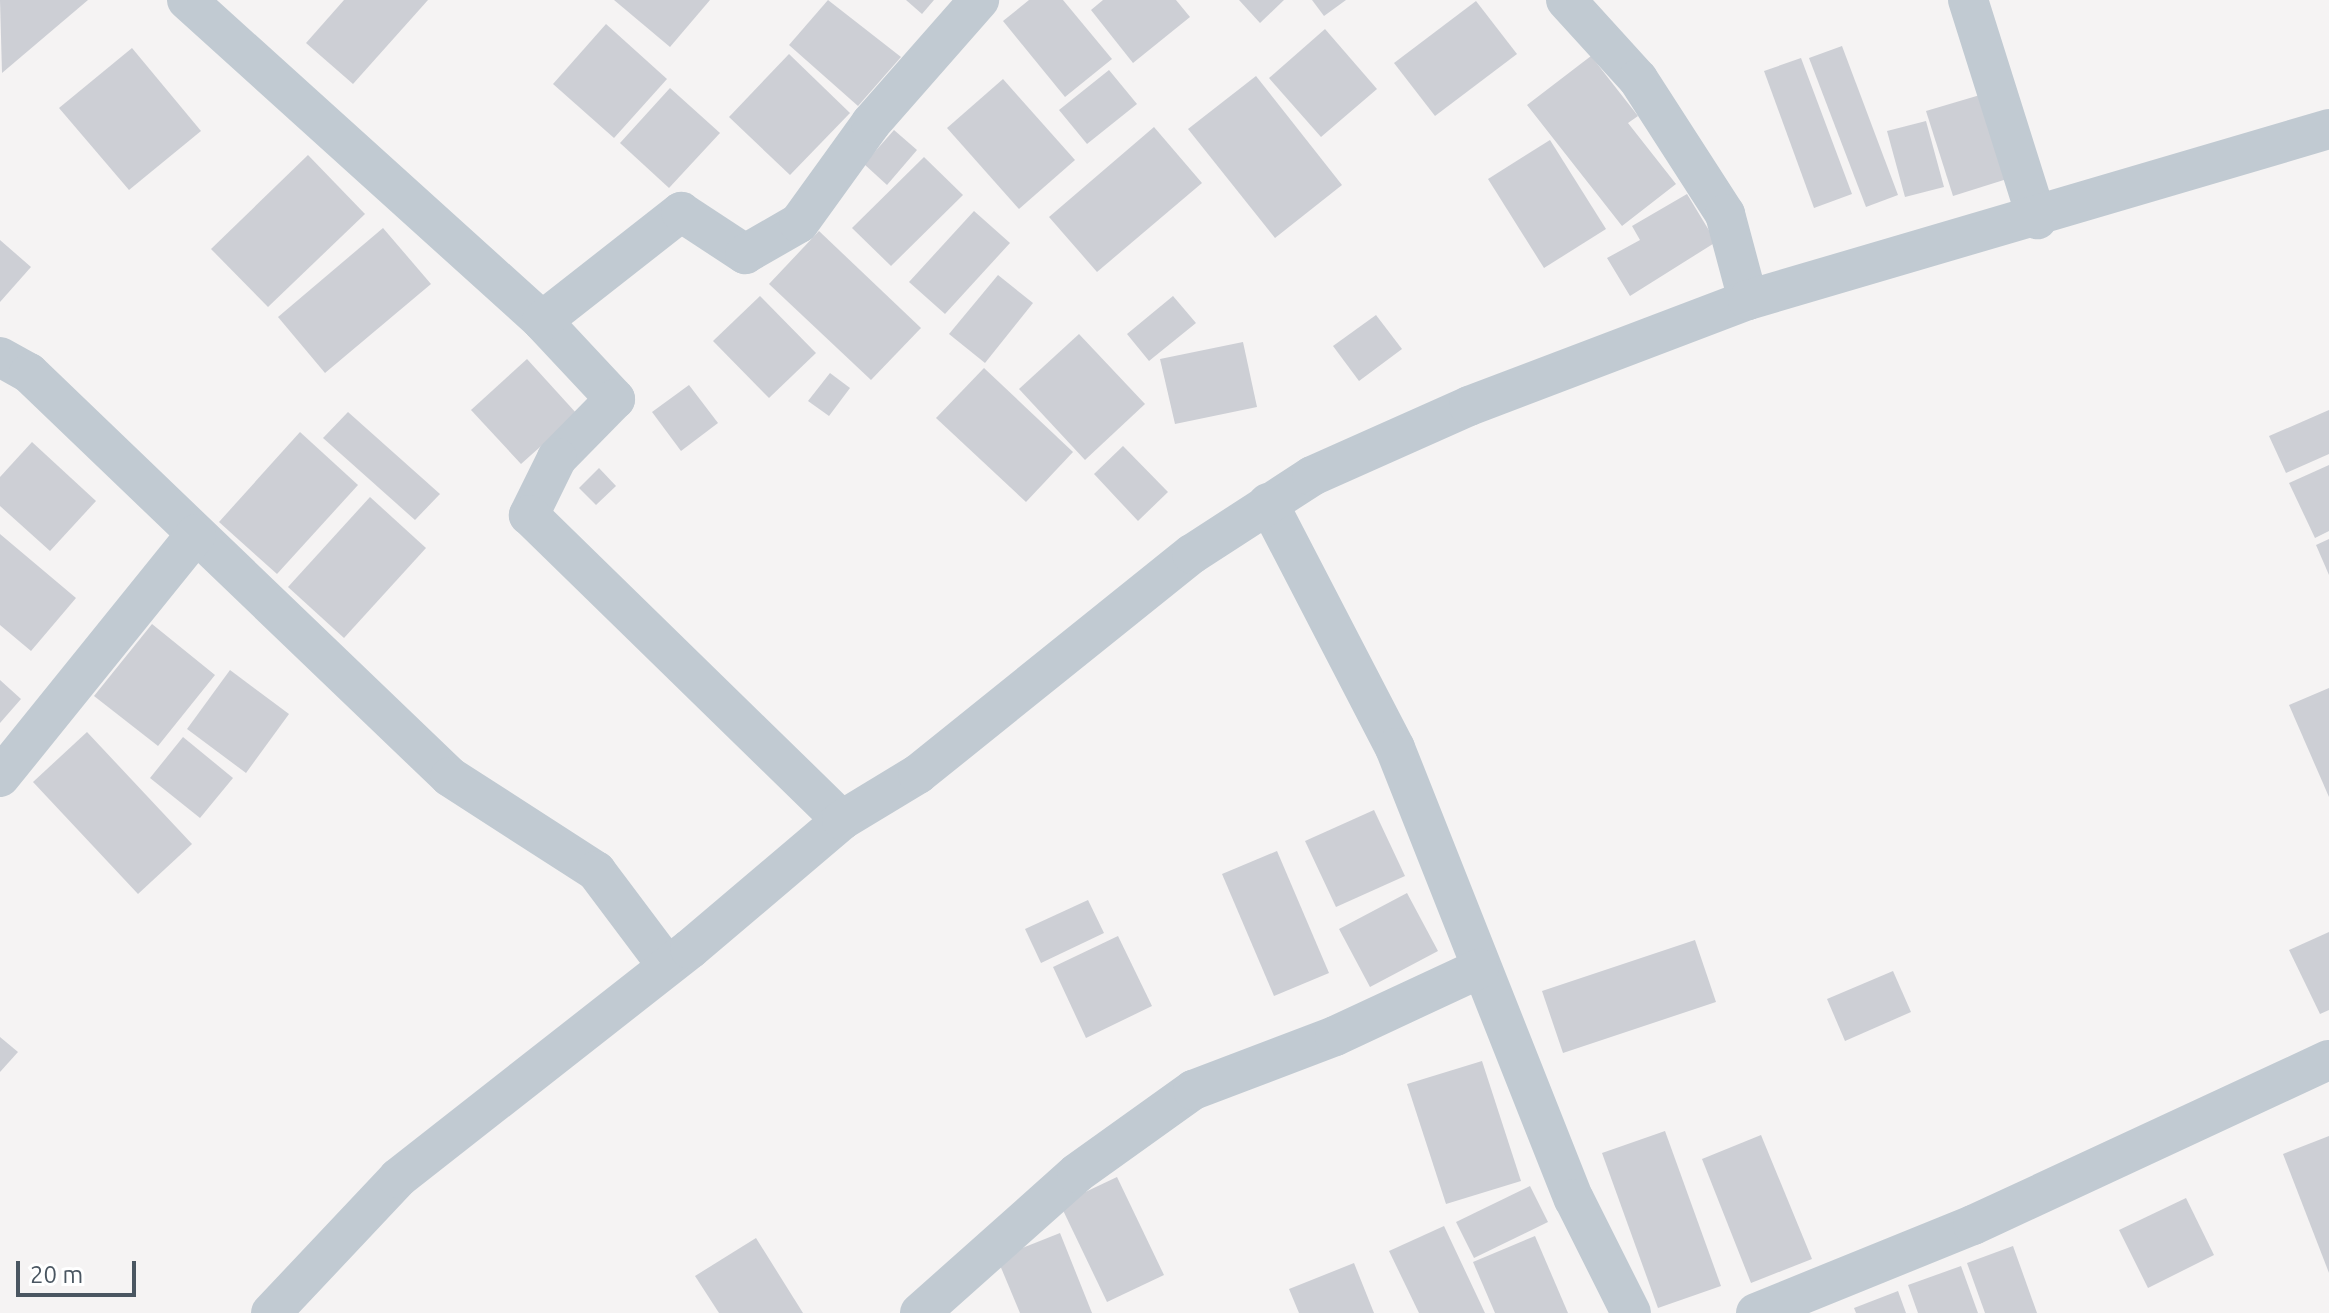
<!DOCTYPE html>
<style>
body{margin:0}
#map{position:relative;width:2329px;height:1313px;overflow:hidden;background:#f5f3f3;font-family:Ubuntu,sans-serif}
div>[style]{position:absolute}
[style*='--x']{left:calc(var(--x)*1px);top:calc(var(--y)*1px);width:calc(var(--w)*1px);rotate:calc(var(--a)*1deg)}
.building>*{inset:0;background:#cdcfd5}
.minor>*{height:40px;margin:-20px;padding:0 20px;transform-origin:20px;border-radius:20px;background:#c1cad2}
span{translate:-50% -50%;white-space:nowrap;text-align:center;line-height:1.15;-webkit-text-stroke:8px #fff;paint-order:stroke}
.scale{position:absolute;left:16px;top:1261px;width:120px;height:36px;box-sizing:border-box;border:4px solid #4a5661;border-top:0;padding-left:10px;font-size:24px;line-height:28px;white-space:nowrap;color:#4a5661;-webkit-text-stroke:6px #fff;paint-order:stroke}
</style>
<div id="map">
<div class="building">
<i style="clip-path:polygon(0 0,88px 0,2px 73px)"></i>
<i style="clip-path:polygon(344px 0,428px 0,353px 84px,306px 43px)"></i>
<i style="clip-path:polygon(614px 0,710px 0,670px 47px)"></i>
<i style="clip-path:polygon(828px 0,901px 57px,858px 106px,789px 45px)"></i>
<i style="clip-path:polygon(906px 0,934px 0,922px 14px)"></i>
<i style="clip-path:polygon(1029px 0,1063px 0,1112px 59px,1065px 97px,1003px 21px)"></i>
<i style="clip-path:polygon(1103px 0,1176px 0,1190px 17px,1133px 63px,1091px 10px)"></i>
<i style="clip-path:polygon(1239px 0,1284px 0,1260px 23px)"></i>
<i style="clip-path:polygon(1312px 0,1346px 0,1324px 16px)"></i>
<i style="clip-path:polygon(1476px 1px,1517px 54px,1435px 116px,1394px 63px)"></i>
<i style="clip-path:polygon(606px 24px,667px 79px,614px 138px,553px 84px)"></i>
<i style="clip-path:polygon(1325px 29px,1377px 89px,1321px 137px,1269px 78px)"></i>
<i style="clip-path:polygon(1842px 46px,1898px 195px,1866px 207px,1809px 58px)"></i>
<i style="clip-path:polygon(132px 48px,201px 131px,129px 190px,59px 108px)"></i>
<i style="clip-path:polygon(789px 54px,850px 113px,790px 175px,729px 117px)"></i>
<i style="clip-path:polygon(1591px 56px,1638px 116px,1628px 123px,1676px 184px,1622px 226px,1527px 105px)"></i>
<i style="clip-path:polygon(1801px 58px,1852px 194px,1814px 208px,1764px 71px)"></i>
<i style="clip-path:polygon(1109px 70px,1137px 104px,1087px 144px,1059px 110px)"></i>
<i style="clip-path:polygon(1256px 76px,1342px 185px,1275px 238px,1188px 129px)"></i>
<i style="clip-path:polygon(1003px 79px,1075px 160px,1019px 209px,947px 128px)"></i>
<i style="clip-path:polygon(670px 88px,720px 133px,669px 188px,620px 143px)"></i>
<i style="clip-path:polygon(1980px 95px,2007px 179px,1953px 196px,1926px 111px)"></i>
<i style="clip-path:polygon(1926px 121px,1944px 187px,1905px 197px,1887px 131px)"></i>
<i style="clip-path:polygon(1154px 127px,1202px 183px,1097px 272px,1049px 217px)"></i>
<i style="clip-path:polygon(894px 130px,917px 150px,887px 185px,864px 164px)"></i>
<i style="clip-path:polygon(1550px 140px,1606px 229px,1544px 268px,1488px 179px)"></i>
<i style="clip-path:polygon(308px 155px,365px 214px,268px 307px,211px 249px)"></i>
<i style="clip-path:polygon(924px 157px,963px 195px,891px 266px,852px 228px)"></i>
<i style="clip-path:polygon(1687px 194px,1716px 242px,1630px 296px,1607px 258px,1640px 240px,1632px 226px)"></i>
<i style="clip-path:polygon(974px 211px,1010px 243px,945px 314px,909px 282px)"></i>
<i style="clip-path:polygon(383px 228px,431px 284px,325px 373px,278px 317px)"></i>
<i style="clip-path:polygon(819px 231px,921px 328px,871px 380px,769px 284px)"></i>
<i style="clip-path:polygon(0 240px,31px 267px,0 302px)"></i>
<i style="clip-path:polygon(998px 275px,1033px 303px,985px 363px,949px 334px)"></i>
<i style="clip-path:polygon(760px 296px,816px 353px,769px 398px,713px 341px)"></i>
<i style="clip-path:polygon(1173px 296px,1196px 323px,1149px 361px,1127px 334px)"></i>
<i style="clip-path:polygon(1376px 315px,1402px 349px,1359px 381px,1333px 346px)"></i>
<i style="clip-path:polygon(1079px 334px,1145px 404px,1085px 460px,1019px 389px)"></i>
<i style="clip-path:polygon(1243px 342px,1257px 407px,1175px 424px,1160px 359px)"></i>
<i style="clip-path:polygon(527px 359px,577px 414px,521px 464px,471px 410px)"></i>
<i style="clip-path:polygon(984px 368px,1073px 452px,1026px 502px,936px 418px)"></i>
<i style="clip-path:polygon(830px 373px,850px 388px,829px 416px,808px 401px)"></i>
<i style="clip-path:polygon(689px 385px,718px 423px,681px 451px,652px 412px)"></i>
<i style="clip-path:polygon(2329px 410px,2329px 454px,2286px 473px,2269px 436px)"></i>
<i style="clip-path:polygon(348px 412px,440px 494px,415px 520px,323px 438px)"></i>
<i style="clip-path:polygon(300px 432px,358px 485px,277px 574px,219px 522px)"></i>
<i style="clip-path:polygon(32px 442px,96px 501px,50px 551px,0 506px,0 477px)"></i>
<i style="clip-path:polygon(1123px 446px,1168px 492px,1138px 521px,1094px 474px)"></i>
<i style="clip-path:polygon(2329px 465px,2329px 531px,2315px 538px,2289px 483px)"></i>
<i style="clip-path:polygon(599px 468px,616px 486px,596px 505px,579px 488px)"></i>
<i style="clip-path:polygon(370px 497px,426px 548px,344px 638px,288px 587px)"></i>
<i style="clip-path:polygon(0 534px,76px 598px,31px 651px,0 625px)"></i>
<i style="clip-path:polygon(2329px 539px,2329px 575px,2316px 545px)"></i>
<i style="clip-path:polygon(152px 624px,215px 675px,158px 746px,94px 696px)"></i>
<i style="clip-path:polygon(230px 670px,289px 714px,246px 773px,187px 729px)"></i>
<i style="clip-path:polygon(0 680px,21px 699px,0 723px)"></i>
<i style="clip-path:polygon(2329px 688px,2329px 797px,2289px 705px)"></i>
<i style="clip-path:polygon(87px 732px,192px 844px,138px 894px,33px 782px)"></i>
<i style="clip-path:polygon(183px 737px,233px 778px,200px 818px,150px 778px)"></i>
<i style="clip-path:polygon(1374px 810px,1405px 876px,1336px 907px,1305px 841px)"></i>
<i style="clip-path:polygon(1277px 851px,1329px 973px,1274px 996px,1222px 874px)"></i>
<i style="clip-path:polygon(1407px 893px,1438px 951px,1370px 987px,1339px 929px)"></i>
<i style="clip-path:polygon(1088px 900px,1104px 933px,1041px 963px,1025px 929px)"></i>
<i style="clip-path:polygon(2329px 932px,2329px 1010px,2320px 1014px,2289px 950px)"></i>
<i style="clip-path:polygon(1118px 936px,1152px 1006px,1086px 1038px,1053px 967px)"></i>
<i style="clip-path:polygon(1695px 940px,1716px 1002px,1563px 1053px,1542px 991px)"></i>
<i style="clip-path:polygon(1893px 971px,1911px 1012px,1845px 1041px,1827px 999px)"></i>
<i style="clip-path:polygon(0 1037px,18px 1052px,0 1072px)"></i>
<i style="clip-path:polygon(1482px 1061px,1521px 1181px,1446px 1204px,1407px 1084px)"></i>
<i style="clip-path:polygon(1665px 1131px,1721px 1286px,1658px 1308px,1602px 1153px)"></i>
<i style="clip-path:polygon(1761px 1135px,1812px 1259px,1751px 1283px,1702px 1159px)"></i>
<i style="clip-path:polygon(2329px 1136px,2329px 1273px,2283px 1154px)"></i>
<i style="clip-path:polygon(1117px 1177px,1164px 1275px,1107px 1302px,1060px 1204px)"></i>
<i style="clip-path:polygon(1530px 1186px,1548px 1222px,1474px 1258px,1456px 1222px)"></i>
<i style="clip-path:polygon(2186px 1198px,2214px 1255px,2148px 1288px,2119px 1230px)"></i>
<i style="clip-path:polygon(1444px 1226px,1485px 1313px,1419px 1313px,1389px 1251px)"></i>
<i style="clip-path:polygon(1060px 1233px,1092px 1313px,1020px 1313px,997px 1258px)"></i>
<i style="clip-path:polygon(1535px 1236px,1568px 1313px,1495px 1313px,1473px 1262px)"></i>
<i style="clip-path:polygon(756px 1238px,803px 1313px,719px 1313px,695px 1276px)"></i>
<i style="clip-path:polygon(2013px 1246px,2037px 1313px,1985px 1313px,1967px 1263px)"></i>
<i style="clip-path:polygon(1354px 1263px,1374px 1313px,1299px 1313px,1289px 1289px)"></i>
<i style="clip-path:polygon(1961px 1266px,1978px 1313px,1918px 1313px,1908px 1285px)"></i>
<i style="clip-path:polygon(1898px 1291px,1906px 1313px,1856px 1313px,1854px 1308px)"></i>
</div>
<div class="minor">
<i style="--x:187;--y:0;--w:479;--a:42.1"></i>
<i style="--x:542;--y:321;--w:107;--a:46.9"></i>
<i style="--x:615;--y:399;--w:83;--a:134.5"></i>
<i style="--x:557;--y:458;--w:64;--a:116.2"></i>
<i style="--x:529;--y:515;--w:437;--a:44.3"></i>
<i style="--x:1566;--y:0;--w:107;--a:47.7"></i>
<i style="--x:1638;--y:79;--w:161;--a:57.2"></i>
<i style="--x:1725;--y:214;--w:89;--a:75"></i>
<i style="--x:1968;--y:0;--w:230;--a:72.5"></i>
<i style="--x:542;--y:321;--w:177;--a:-38.1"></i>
<i style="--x:681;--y:212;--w:77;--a:33.3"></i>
<i style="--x:745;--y:254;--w:62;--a:-29.9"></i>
<i style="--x:799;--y:223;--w:123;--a:-54.2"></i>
<i style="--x:871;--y:123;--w:164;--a:-48.7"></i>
<i style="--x:0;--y:357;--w:33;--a:29"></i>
<i style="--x:29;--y:373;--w:583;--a:43.82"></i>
<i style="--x:450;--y:777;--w:174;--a:32.8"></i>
<i style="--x:596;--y:871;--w:115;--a:53.1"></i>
<i style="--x:1268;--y:503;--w:276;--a:62.6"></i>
<i style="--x:1395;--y:748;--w:485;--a:68.4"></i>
<i style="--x:1574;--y:1199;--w:127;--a:63.4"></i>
<i style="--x:0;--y:777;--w:312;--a:-51.1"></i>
<i style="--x:271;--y:1313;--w:185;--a:-46.7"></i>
<i style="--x:398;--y:1178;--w:371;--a:-38.1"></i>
<i style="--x:690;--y:949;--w:199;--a:-40.3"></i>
<i style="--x:842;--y:820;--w:89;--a:-31.2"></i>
<i style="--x:918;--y:774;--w:351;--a:-38.8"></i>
<i style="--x:1192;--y:554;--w:143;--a:-33"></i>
<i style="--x:1312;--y:476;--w:172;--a:-24"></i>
<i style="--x:1469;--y:406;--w:298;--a:-20.8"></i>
<i style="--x:1748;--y:300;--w:606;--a:-16.4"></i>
<i style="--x:920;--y:1313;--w:210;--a:-41.7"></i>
<i style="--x:1077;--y:1173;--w:143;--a:-35.6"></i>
<i style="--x:1193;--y:1090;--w:152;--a:-20.8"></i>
<i style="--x:1335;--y:1036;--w:159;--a:-25"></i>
<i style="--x:1756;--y:1313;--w:234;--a:-22.1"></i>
<i style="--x:1973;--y:1225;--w:392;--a:-24.9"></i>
</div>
<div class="scale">20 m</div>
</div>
